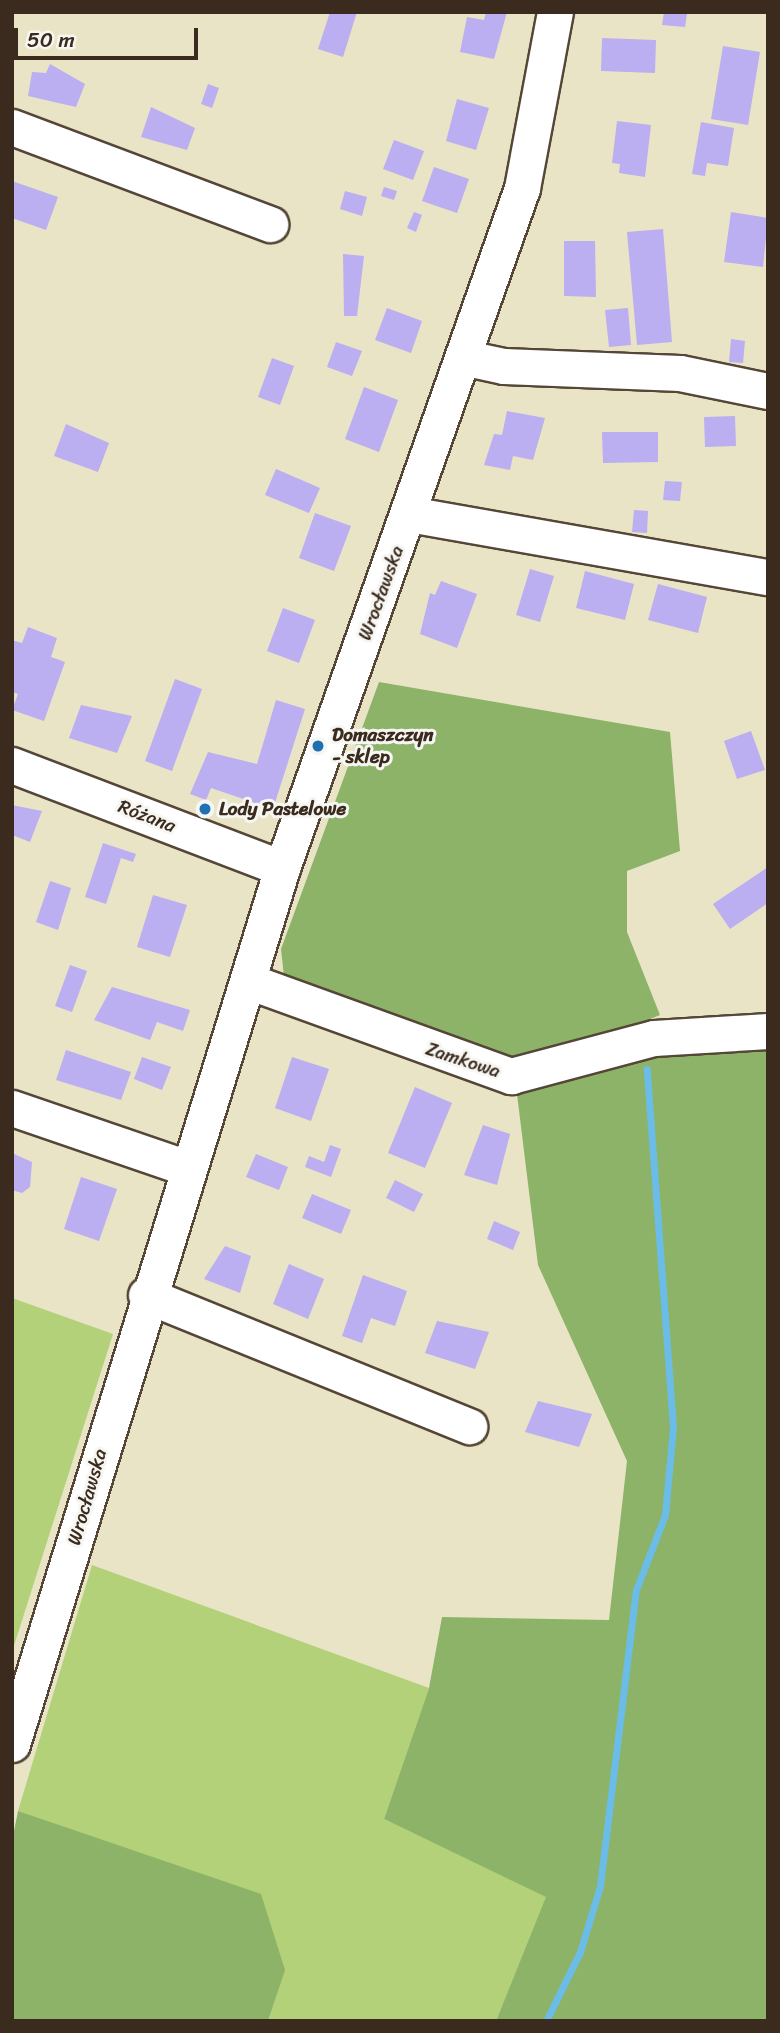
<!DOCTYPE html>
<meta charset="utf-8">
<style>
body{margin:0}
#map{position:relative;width:780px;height:2033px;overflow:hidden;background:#e9e4c6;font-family:Sriracha,sans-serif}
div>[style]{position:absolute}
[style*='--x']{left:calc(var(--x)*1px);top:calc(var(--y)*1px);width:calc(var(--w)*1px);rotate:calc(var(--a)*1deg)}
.green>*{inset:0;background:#b2d179}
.forest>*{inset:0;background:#8db369}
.stream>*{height:7px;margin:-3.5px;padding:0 3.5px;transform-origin:3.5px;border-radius:3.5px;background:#6bbde7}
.building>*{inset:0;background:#bbaef1}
.roads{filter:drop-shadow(2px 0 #554637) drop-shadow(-2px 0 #554637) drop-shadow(0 2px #554637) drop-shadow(0 -2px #554637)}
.minor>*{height:35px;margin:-17.5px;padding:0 17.5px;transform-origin:17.5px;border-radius:17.5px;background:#fff}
.dots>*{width:19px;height:19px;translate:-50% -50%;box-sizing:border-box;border:4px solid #f6f6f2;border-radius:50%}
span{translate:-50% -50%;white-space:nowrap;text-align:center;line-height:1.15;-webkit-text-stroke:6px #f6f6f2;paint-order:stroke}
.street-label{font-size:19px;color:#3b2a1e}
.poi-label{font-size:19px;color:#3b2a1e;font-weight:700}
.left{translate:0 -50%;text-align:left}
.frame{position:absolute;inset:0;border:14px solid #3b2a1e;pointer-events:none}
.scale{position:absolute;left:14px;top:28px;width:184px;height:32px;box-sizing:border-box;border:4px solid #3b2a1e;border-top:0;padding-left:9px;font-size:21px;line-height:24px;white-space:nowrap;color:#3b2a1e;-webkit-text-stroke:5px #f6f6f2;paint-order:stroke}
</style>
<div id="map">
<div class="green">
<i style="clip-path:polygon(12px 1298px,113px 1334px,12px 1652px)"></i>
<i style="clip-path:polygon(92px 1565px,429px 1688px,384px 1819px,547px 1897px,496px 2021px,268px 2021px,284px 1970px,45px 1821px,18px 1811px)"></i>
</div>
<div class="forest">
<i style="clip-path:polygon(379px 682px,670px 732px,680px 851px,627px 871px,627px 932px,660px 1015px,561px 1056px,485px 1060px,285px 986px,281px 949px)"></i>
<i style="clip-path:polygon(768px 1044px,768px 2021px,496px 2021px,546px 1897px,384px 1819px,429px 1688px,442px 1617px,609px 1620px,627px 1461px,538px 1265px,516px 1086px,647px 1057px)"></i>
<i style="clip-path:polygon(18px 1811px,261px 1894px,285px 1970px,268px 2021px,12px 2021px,12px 1841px)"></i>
</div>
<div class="stream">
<i style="--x:546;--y:2021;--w:77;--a:-63.8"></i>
<i style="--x:580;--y:1952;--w:69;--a:-73.1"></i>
<i style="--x:600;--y:1886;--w:298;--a:-83.1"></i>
<i style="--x:636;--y:1590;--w:80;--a:-68.9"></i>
<i style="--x:665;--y:1515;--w:88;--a:-84.8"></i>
<i style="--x:673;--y:1427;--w:359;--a:-94.2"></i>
</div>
<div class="building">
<i style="clip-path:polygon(330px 12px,357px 12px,343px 57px,318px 49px)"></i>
<i style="clip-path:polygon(486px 12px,507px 12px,494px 59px,460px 52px,467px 17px,484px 20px)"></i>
<i style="clip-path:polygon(664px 12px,687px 14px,685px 27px,662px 25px)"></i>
<i style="clip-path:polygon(602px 38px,656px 40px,655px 73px,601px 71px)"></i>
<i style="clip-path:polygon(723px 46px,760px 52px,748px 125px,711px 119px)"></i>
<i style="clip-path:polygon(50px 64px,85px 84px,76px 107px,28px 96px,32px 72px,46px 73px)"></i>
<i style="clip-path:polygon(208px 84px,219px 88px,212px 108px,201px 104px)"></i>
<i style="clip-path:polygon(457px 99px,489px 108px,476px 150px,446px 141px)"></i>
<i style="clip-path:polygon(151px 107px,195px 128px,187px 150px,141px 137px)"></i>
<i style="clip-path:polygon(617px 121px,651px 125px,645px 177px,619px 173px,620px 164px,612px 163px)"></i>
<i style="clip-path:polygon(701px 122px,734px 128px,728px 166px,707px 163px,705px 176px,692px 174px)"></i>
<i style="clip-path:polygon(394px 140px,424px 151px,413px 180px,383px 169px)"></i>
<i style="clip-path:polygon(434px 167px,469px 179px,457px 213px,422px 201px)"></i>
<i style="clip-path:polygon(12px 181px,58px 197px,46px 230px,12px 218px)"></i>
<i style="clip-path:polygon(384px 187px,397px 191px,394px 200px,381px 196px)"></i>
<i style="clip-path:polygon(345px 191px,367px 197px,362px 216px,340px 209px)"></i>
<i style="clip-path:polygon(414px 212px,422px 215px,416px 232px,407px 228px)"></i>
<i style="clip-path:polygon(731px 212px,768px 218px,763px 267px,724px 262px)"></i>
<i style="clip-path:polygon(663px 229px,672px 342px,637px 345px,627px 232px)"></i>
<i style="clip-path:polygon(564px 241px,595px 241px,596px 297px,564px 296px)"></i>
<i style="clip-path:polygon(343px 254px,364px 256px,357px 316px,344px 316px)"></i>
<i style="clip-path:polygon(387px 308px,422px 321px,411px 353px,375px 340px)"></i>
<i style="clip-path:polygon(628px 308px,631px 345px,609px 347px,605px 310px)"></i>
<i style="clip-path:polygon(731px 339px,745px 341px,743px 363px,729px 362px)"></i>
<i style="clip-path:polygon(336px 342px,362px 351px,352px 376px,327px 367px)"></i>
<i style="clip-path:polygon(272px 358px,294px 366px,280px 405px,258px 397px)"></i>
<i style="clip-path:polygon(364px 387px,398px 400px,379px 452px,345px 439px)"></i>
<i style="clip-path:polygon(507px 411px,545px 418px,533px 460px,513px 456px,510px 470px,484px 465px,494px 434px,502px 435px)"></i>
<i style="clip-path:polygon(735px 416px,736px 446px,705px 447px,704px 417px)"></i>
<i style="clip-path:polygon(66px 424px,109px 443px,98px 472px,54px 456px)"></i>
<i style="clip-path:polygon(602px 432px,658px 432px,658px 462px,603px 463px)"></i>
<i style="clip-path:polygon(276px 469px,320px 488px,309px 513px,265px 495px)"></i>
<i style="clip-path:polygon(665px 481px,682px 482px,680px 501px,663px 500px)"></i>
<i style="clip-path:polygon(634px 510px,648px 511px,647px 533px,632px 532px)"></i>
<i style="clip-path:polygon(315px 513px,351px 526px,334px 571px,299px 558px)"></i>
<i style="clip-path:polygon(530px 569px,554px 576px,540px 622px,516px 615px)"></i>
<i style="clip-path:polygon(585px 571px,634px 584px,625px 620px,576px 608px)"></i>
<i style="clip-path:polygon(441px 581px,477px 594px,457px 648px,420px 634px,430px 593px,435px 595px)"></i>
<i style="clip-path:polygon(658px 584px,707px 597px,698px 633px,648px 620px)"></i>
<i style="clip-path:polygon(283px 608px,315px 620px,299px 663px,267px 651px)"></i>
<i style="clip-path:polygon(28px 627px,57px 638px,51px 657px,65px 662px,44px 721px,12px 710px,18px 694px,12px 692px,12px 640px,22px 643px)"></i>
<i style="clip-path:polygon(175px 679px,202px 689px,172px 771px,145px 761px)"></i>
<i style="clip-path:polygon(276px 700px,305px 709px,273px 809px,211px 788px,206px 800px,190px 794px,208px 752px,257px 764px)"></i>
<i style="clip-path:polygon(81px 705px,132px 716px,117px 753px,69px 738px)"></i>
<i style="clip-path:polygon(751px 731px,765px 770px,737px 779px,724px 741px)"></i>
<i style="clip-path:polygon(12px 805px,42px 811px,30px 842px,12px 835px)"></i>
<i style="clip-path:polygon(103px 843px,136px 854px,133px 862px,121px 858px,106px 904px,85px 897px)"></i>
<i style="clip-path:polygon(768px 867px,768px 903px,730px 929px,713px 904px)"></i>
<i style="clip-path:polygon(50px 881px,71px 888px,58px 930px,36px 922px)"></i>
<i style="clip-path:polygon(153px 895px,187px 905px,170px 957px,137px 947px)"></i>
<i style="clip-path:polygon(70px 965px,87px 971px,72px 1012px,55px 1006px)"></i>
<i style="clip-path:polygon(112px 987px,190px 1010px,183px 1031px,157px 1022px,150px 1040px,94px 1020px)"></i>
<i style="clip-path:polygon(66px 1050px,131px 1072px,121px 1100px,56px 1080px)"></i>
<i style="clip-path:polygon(142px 1057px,171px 1067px,162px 1090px,134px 1079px)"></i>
<i style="clip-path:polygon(292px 1057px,329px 1069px,311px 1121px,275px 1108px)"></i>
<i style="clip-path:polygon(415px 1087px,452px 1103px,425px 1168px,388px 1153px)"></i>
<i style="clip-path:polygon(483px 1125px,510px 1134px,497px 1185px,464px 1175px)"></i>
<i style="clip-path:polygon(330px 1145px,341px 1149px,331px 1177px,305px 1167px,309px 1156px,324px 1162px)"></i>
<i style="clip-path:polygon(12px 1153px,32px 1162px,30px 1187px,22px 1193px,12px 1190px)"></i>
<i style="clip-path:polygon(256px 1154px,288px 1167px,279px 1190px,246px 1177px)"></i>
<i style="clip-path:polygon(81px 1177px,117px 1189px,99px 1241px,64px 1229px)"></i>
<i style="clip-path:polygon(395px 1180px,423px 1194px,414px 1212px,386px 1198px)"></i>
<i style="clip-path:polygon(312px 1194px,351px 1210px,341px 1234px,302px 1218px)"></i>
<i style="clip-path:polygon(494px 1221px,520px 1232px,513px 1250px,487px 1239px)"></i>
<i style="clip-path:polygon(225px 1246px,251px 1256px,240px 1293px,204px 1279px)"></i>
<i style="clip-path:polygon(289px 1264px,324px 1279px,308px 1319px,273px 1304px)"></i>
<i style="clip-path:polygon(363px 1275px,407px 1291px,395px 1326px,371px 1318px,362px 1343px,342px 1336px)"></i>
<i style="clip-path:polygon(437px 1321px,489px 1332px,475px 1369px,425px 1353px)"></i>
<i style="clip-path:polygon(538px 1401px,592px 1414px,579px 1447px,525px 1432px)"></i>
</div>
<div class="roads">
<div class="minor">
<i style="--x:12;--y:127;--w:276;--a:20.6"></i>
<i style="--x:466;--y:358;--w:39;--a:12"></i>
<i style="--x:504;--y:366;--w:176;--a:2.3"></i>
<i style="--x:680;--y:373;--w:90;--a:11.6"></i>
<i style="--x:409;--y:514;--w:364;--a:10"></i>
<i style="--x:12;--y:765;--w:289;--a:20.9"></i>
<i style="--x:248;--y:981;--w:280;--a:19.9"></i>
<i style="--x:511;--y:1076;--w:148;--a:-14.9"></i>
<i style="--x:654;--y:1038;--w:114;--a:-3.5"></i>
<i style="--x:12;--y:1108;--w:185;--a:18.9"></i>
<i style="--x:146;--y:1295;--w:349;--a:22.1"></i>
<i style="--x:12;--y:1744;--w:917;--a:-72.87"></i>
<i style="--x:282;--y:868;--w:721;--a:-70.56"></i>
<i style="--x:522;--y:188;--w:179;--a:-79.4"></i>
</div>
</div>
<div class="dots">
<i style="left:318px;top:746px;background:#1f6fb2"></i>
<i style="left:205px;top:809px;background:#1f6fb2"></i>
</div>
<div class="street-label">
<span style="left:381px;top:593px;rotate:-70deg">Wrocławska</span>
<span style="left:147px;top:816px;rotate:21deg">Różana</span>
<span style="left:463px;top:1060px;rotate:18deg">Zamkowa</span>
<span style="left:87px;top:1497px;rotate:-74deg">Wrocławska</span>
</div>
<div class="poi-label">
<span class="left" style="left:332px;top:746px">Domaszczyn<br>- sklep</span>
<span class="left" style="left:219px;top:809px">Lody Pastelowe</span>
</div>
<div class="frame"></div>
<div class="scale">50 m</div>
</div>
